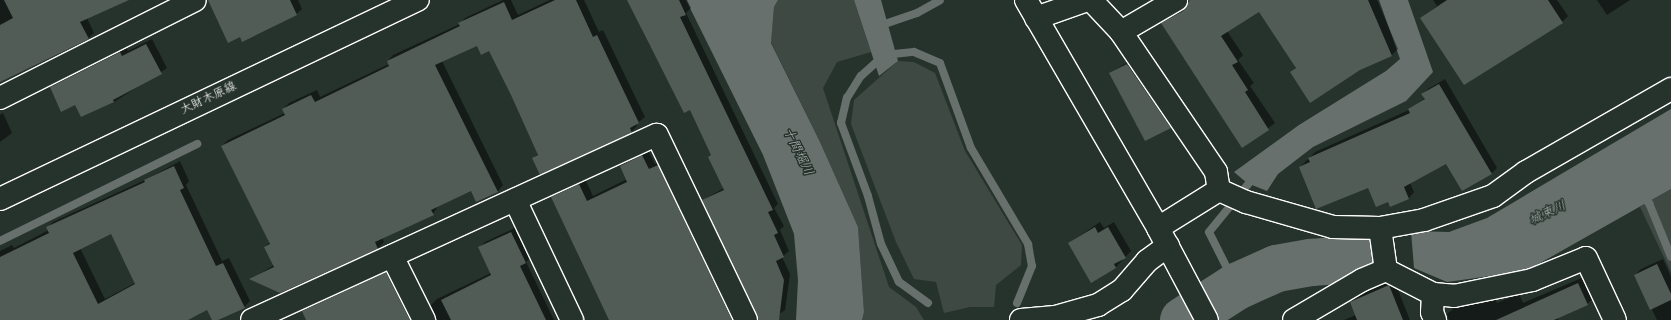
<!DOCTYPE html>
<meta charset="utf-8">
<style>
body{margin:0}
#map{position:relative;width:1671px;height:320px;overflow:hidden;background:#26332d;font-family:Mynerve,"Klee One",sans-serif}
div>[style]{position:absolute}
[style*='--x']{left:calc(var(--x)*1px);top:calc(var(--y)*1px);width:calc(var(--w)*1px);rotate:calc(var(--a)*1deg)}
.green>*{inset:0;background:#3e4944}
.water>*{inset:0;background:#67706c}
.shadow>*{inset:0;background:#0007}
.stream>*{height:8px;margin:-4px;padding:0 4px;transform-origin:4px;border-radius:4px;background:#67706c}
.river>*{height:47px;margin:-23.5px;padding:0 23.5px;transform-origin:23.5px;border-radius:23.5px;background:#67706c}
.building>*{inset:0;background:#515c57}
.roads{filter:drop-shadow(1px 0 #fff) drop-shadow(-1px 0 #fff) drop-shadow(0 1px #fff) drop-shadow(0 -1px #fff)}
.minor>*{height:22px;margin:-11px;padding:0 11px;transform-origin:11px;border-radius:11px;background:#26332d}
span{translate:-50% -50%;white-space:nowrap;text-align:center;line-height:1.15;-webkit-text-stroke:3px #26332d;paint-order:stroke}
.street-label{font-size:12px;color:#fff}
.water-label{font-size:13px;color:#b3b8b6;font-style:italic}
</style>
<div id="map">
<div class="green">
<i style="clip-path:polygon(778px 0,854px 0,871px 52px,837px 62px,823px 88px,889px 287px,916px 307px,924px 320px,862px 320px,864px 312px,858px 227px,820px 142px,771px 42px,774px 7px)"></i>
<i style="clip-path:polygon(898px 61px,914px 62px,935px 73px,965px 151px,1022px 245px,1021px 265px,996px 285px,994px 307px,970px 307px,944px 313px,936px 282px,914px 279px,896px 242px,851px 124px,854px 100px)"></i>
<i style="clip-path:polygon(1671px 189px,1671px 272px,1640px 207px)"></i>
</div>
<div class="water">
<i style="clip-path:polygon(686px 0,778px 0,774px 7px,771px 43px,820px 142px,858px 227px,864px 312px,862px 320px,796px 320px,798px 280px,794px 234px,763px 155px)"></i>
<i style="clip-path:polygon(854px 0,881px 0,898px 61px,879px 76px)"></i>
<i style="clip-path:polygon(1379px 0,1408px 0,1433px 72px,1406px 101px,1313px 147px,1278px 174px,1267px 191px,1247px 183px,1234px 172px,1299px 125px,1386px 71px,1400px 59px)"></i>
<i style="clip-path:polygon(1671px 109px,1671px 189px,1526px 271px,1447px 282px,1414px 268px,1411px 231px,1449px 232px,1487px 218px)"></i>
</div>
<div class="shadow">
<i style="clip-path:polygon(0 0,127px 0,87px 18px,94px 33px,88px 38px,0 81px)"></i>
<i style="clip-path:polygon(209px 0,298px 0,302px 9px,296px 14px,240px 36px)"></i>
<i style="clip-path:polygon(503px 0,511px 0,518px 15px,550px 0,584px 0,599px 32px,603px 30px,645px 117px,636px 124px,637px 126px,631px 132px,533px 158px,539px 153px,490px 50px,478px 45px,442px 61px,503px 185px,498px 191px,476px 201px,471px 190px,438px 206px,433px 214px,382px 238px,384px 242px,378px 248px,280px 292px,251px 279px,274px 265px,265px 247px,270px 242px,222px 146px,228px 140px,285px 113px,283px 109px,289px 103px,317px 90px,320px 97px,389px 64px,388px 61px,393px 55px,460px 24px,465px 18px)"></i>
<i style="clip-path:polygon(629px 0,687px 0,691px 8px,686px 13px,778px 204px,774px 208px,784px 226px,780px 230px,789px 251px,782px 257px,790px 274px,785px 310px,771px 320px,759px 320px,703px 200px,724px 188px,712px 154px,691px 109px,684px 112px,644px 34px)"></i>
<i style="clip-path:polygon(1192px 0,1377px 0,1398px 49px,1392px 55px,1359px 69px,1291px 72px,1296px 67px,1259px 10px,1227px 31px,1243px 55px,1238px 60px,1254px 83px,1250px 86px,1275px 123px,1243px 147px,1162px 24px)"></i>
<i style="clip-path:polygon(1433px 0,1557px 0,1568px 16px,1562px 22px,1421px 18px,1437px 6px)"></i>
<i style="clip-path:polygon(1597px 0,1630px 0,1607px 15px)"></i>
<i style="clip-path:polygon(152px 39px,167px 68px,114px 102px,76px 103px,51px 87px,56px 82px,126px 47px,128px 51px)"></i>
<i style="clip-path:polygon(1133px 59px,1176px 121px,1170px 127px,1110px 73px)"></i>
<i style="clip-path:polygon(1445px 79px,1497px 168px,1491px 174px,1447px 162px,1410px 183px,1414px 192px,1409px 198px,1388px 201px,1369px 187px,1300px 167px,1315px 152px,1409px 110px,1425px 98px,1423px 94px,1428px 89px)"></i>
<i style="clip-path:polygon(3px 113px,12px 133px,0 142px,0 115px)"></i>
<i style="clip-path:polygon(648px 150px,655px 164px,663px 160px,741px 320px,610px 320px,552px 198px,558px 192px,585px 179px,593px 196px,627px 179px,621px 166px,627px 160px)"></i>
<i style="clip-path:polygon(evenodd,180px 161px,189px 181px,186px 185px,222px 261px,229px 258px,250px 301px,244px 307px,216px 320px,213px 320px,208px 309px,170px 320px,6px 320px,0 307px,0 251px,12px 245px,14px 248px,49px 230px,48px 227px,53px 222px,145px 180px,180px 161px,111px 233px,135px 283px,105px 299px,80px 248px,111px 233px)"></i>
<i style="clip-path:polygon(1100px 222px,1104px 228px,1114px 222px,1131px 251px,1116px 267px,1091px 281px,1069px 243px)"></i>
<i style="clip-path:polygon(517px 227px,531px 257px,526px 262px,554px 320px,437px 320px,431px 305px,437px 299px,491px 273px,479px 248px,485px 242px)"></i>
<i style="clip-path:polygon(1663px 259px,1671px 277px,1671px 320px,1657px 320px,1635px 275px,1641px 269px)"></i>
<i style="clip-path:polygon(392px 267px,418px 320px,312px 320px,312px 307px,317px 302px)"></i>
<i style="clip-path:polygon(1584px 277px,1594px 298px,1587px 304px,1557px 317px,1558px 320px,1449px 320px,1447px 314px,1454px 308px,1478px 299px,1480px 304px,1495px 298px,1497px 303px,1519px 294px,1523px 303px)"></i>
<i style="clip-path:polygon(1394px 280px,1410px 320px,1344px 320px,1356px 315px,1351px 302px,1357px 296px)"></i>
</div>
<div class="stream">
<i style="--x:879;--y:26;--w:40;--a:-18.9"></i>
<i style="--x:917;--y:13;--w:26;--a:-29"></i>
<i style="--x:1641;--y:196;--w:11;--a:41"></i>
<i style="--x:1649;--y:203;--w:58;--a:67.8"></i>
<i style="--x:0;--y:241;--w:220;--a:-26.2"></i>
<i style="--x:1236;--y:286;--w:60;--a:-116.6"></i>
<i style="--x:1209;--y:232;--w:71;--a:-50.7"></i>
<i style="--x:928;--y:303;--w:36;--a:-144"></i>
<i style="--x:899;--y:282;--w:42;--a:-115.3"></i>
<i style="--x:881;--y:244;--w:50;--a:-105.2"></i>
<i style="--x:868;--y:196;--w:78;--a:-110.3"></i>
<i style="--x:841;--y:123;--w:26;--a:-77"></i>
<i style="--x:847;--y:98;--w:26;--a:-58"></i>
<i style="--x:861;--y:76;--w:31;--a:-42"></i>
<i style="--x:884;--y:55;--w:30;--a:-6"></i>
<i style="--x:914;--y:52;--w:28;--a:23"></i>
<i style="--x:940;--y:63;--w:90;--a:70"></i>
<i style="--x:971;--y:148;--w:112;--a:59.3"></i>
<i style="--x:1028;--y:244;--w:22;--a:80"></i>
<i style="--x:1032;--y:266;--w:40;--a:112"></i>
</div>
<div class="river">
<i style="--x:1183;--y:320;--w:63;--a:-32.7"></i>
<i style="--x:1236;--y:286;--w:44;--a:-24.2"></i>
<i style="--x:1276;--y:268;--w:36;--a:-10"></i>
<i style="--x:1311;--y:262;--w:51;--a:-4.5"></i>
</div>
<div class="building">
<i style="clip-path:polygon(4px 0,129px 0,80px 22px,89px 39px,0 82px,0 25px,13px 18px)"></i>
<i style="clip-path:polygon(208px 0,290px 0,297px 15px,242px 42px,240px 37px,228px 43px)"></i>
<i style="clip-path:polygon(555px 0,576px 0,593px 37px,597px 35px,639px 123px,630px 128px,632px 133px,540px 175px,532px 158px,538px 155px,511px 95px,489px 51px,481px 55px,477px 46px,435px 65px,498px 192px,476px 202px,471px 191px,431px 210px,434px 215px,375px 242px,378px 249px,280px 293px,249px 279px,274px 267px,264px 247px,270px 244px,221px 146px,285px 115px,282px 109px,311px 95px,315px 102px,389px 66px,387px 61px,460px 26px,458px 23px,504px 2px,512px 20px)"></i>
<i style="clip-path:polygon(627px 0,679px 0,686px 15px,680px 17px,773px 210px,768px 212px,778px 233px,774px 235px,784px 257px,776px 261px,784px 280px,779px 320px,758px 320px,702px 200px,724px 190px,708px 157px,711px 155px,690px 110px,684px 113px)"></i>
<i style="clip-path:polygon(1190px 0,1368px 0,1392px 56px,1360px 70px,1310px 103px,1290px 72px,1296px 68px,1259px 12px,1221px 36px,1238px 62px,1232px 65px,1248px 90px,1245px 92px,1269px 130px,1242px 148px,1161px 23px,1183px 11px)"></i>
<i style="clip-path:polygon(1447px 0,1548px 0,1563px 23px,1464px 85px,1420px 18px)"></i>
<i style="clip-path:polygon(146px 44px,162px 74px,113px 100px,114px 102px,81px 117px,75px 105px,61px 112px,50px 87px,120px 52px,122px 56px)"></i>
<i style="clip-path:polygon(1127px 64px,1171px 128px,1145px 141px,1109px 73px)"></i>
<i style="clip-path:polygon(1439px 84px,1492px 174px,1462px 191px,1446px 164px,1404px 187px,1409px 199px,1390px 207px,1388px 202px,1376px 207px,1368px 188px,1316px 209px,1299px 167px,1310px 162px,1308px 158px,1410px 113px,1408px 109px,1425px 99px,1421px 94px)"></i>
<i style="clip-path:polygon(642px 155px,649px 169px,658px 165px,732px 320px,609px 320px,551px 197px,579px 184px,587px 201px,627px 182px,620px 166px)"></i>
<i style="clip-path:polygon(evenodd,174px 166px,184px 188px,180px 190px,216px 266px,223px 263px,245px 308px,218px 320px,212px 320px,207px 310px,188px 320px,0 320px,0 257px,49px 233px,46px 227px,145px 182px,144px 180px,174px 166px,111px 234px,135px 284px,98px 304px,73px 253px,111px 234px)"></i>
<i style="clip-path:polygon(1095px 227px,1098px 233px,1108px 227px,1126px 258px,1114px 264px,1116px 268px,1091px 283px,1068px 243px)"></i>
<i style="clip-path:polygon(511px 232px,526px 263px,520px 266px,546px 320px,451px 320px,441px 300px,491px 275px,478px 247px)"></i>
<i style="clip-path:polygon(1657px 264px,1671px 294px,1671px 300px,1650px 310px,1634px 275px)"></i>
<i style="clip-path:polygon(386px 272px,410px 320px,306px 320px,302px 311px)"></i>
<i style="clip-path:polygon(1578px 283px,1588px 305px,1554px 320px,1496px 320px)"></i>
<i style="clip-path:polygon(1389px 285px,1403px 320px,1357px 320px,1350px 302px)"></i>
</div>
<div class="roads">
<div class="minor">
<i style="--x:1026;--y:0;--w:263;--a:59.9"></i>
<i style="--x:1158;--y:228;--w:104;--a:62"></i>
<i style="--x:1091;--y:0;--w:44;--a:46.8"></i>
<i style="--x:1121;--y:32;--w:169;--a:55.8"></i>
<i style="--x:1216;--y:172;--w:18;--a:81"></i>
<i style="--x:1036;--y:18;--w:54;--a:-19.4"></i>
<i style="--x:1121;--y:32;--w:64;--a:-30.2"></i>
<i style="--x:0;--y:98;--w:218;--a:-26.7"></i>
<i style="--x:0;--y:199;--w:463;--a:-25.5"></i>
<i style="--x:515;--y:200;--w:133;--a:64.6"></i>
<i style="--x:1158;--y:228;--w:72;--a:-31.9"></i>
<i style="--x:1219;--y:190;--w:30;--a:24"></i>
<i style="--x:1246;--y:202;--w:91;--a:16"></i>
<i style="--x:1333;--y:227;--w:47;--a:1.2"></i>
<i style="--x:1380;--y:228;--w:45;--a:-10.3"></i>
<i style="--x:1424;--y:220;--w:73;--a:-19.2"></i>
<i style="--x:1493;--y:196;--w:41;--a:-36"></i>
<i style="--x:1526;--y:172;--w:167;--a:-29.8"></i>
<i style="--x:1380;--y:228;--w:42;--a:81.9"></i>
<i style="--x:392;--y:256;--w:72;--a:63.4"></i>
<i style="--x:1433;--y:294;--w:21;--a:5"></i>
<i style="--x:1454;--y:296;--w:80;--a:-11.6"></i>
<i style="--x:1532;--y:280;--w:58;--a:-22.2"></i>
<i style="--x:1586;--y:258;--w:68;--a:64.9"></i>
<i style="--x:252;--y:320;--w:445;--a:-24.6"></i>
<i style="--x:657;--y:135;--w:205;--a:64.3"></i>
<i style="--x:1021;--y:320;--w:34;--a:-5"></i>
<i style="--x:1055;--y:317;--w:45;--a:-15.6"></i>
<i style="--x:1098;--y:305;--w:28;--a:-32"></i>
<i style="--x:1122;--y:290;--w:38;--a:-49"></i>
<i style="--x:1147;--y:261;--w:26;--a:-36"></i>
<i style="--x:1294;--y:320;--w:79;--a:-30.5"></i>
<i style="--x:1362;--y:280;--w:26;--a:-23"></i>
<i style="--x:1386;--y:270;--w:53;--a:27.1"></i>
<i style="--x:1433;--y:294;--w:18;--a:93"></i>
<i style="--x:1432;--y:312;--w:9;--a:69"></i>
</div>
</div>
<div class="street-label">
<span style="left:209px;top:99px;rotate:-25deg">大財木原線</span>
</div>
<div class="water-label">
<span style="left:797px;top:152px;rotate:64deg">十間堀川</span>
<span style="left:1548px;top:214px;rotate:-25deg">城東川</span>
</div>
</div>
